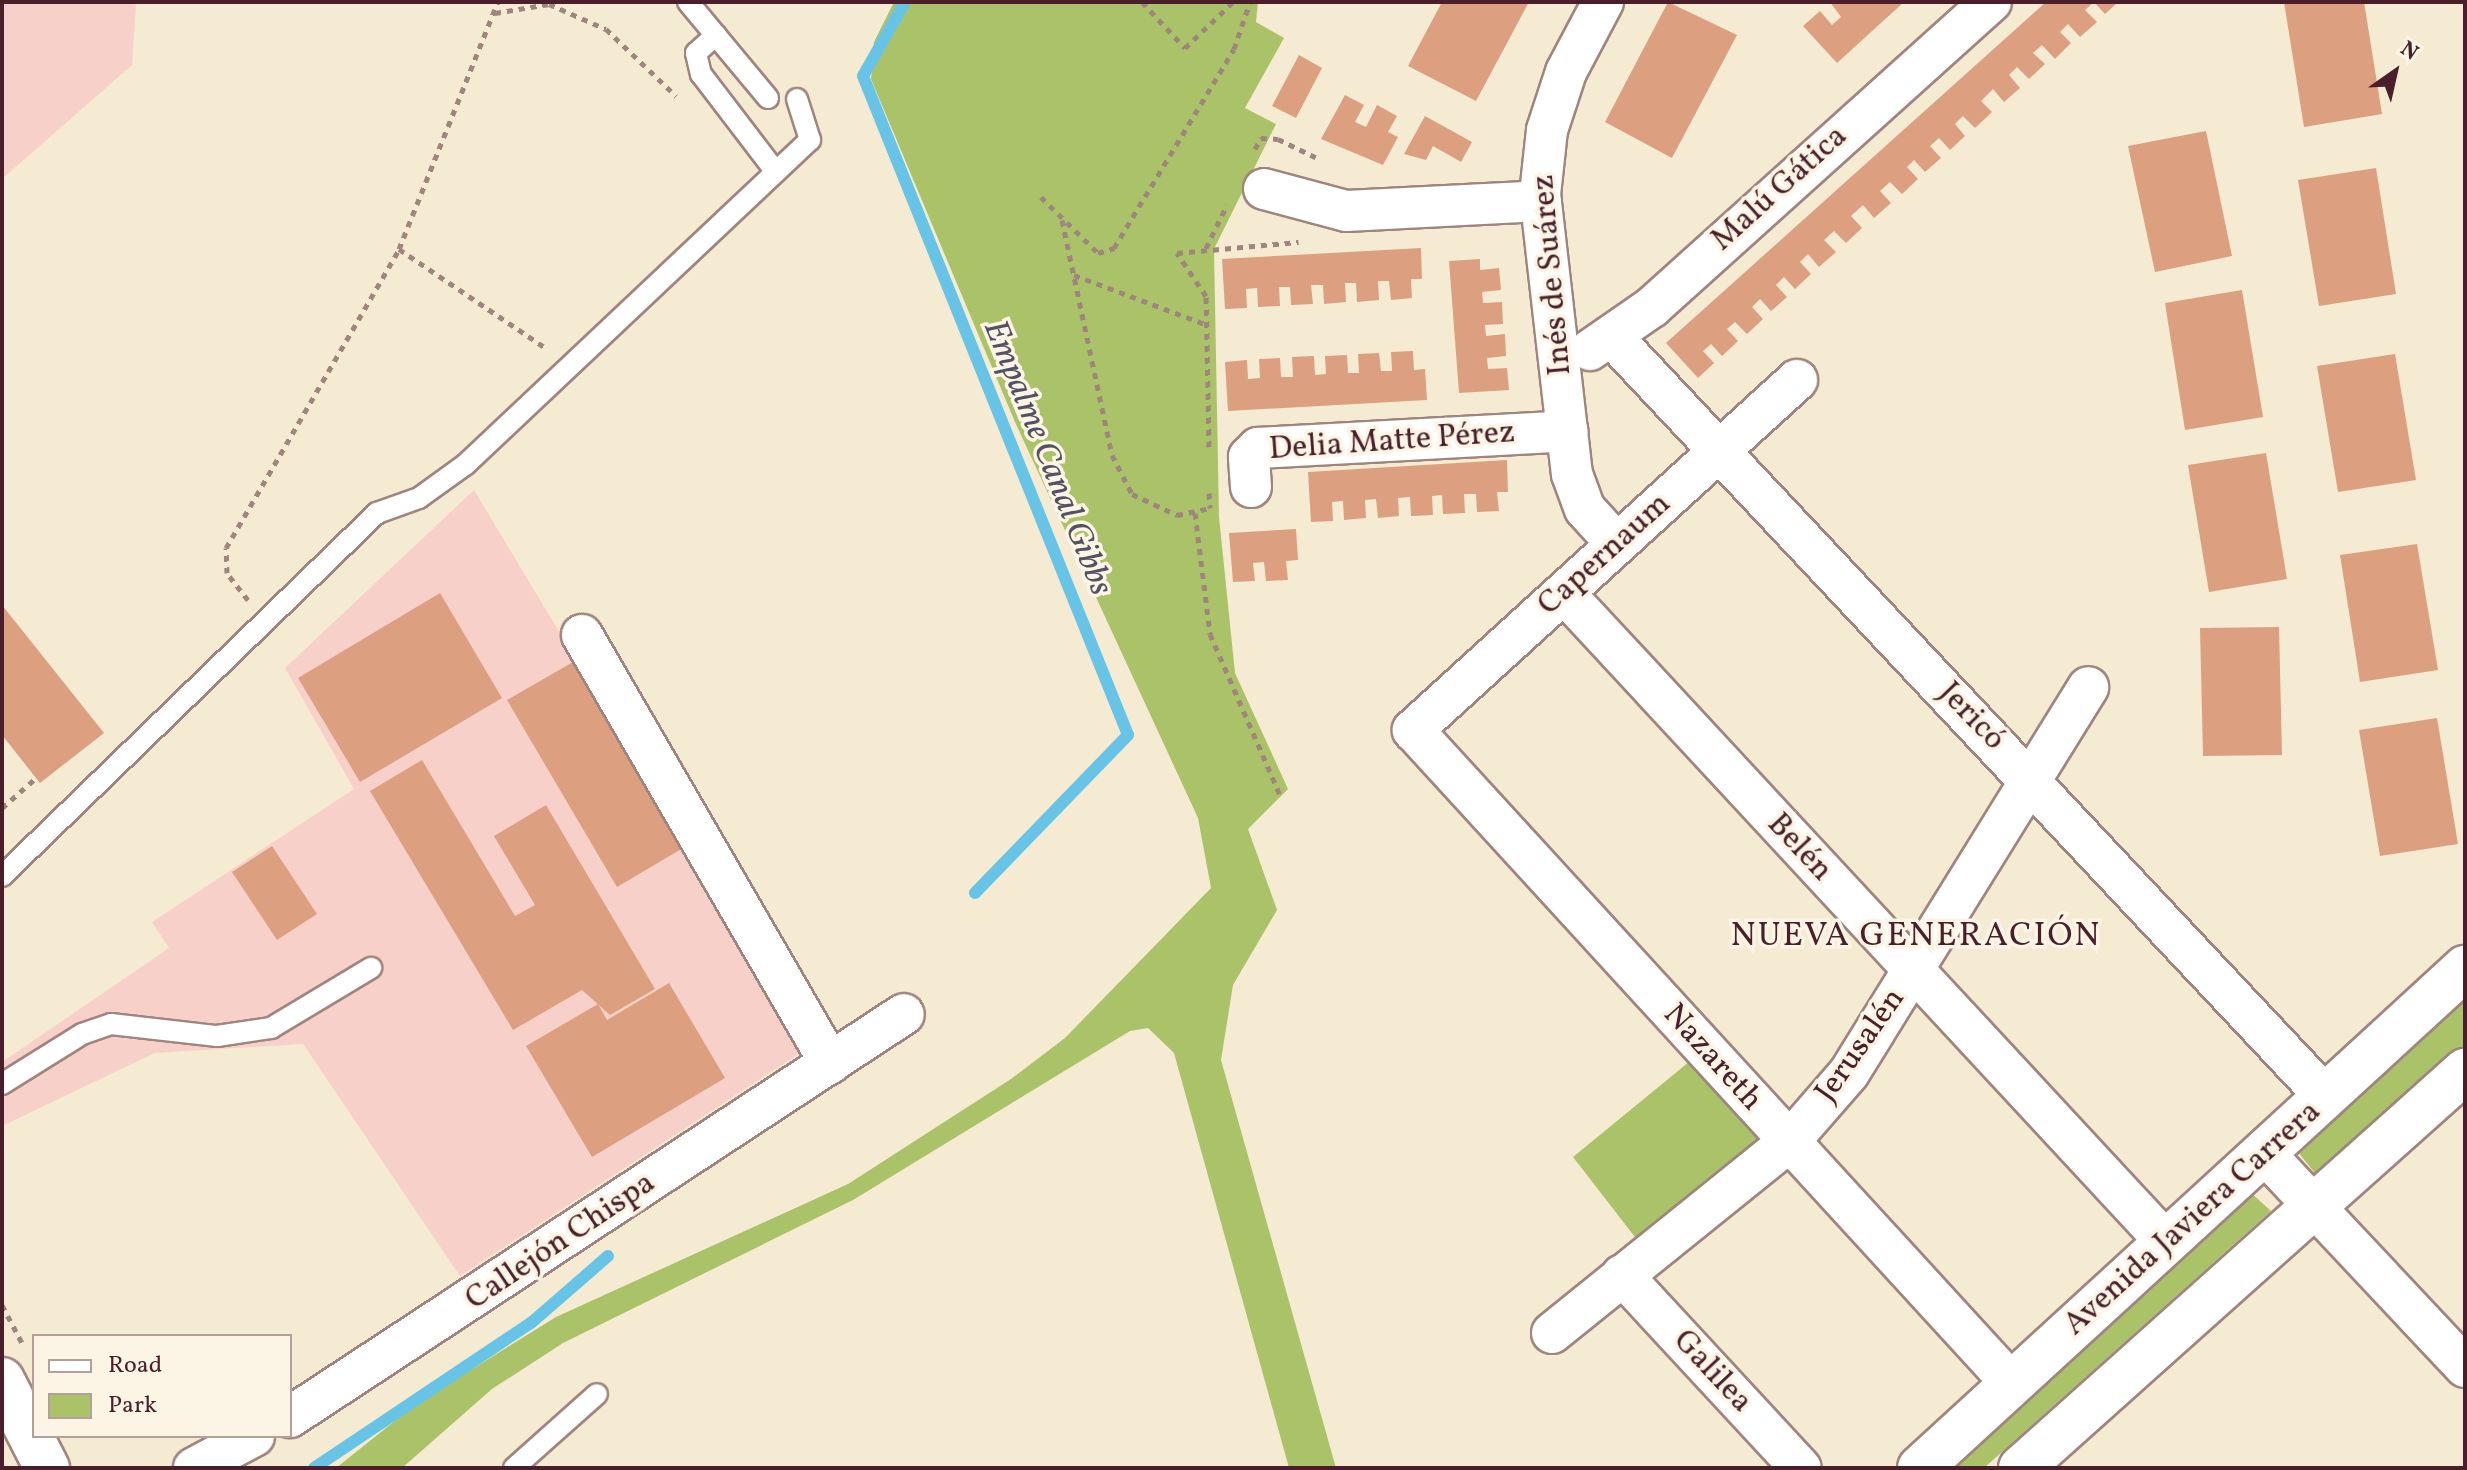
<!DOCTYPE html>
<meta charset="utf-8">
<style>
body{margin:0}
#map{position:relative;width:2467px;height:1470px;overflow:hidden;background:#f5ebd2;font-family:Vollkorn,serif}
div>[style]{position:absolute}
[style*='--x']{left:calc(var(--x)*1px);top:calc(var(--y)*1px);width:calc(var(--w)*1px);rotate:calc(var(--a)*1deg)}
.built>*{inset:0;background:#f7d1c9}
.green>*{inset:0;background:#aac369}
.stream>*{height:12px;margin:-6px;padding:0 6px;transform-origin:6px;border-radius:6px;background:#68c4e6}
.building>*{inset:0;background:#dc9f80}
.path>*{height:5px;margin-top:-2.5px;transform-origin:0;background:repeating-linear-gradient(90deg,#a0857e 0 6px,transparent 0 12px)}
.roads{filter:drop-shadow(2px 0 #a0857e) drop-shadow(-2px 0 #a0857e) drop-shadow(0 2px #a0857e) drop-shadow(0 -2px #a0857e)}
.service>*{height:20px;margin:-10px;padding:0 10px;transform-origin:10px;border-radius:10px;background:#fff}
.minor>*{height:40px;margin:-20px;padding:0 20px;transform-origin:20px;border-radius:20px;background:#fff}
.tertiary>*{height:44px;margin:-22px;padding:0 22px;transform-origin:22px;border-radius:22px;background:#fff}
.primary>*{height:44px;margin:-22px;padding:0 22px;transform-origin:22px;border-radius:22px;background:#fff}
span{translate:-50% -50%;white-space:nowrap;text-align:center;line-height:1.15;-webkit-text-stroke:7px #fcf5e5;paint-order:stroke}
.street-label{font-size:32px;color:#4a1f2b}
.water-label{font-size:34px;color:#535163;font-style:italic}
.neighbourhood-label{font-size:34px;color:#4a1f2b;letter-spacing:2px}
.frame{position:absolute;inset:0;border:4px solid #4a1f2b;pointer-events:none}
.legend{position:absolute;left:32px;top:1334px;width:260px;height:104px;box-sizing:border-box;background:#fcf5e5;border:2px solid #b59f9b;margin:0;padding:10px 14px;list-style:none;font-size:24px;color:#4a1f2b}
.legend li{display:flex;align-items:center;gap:16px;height:40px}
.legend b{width:40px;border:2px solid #b59f9b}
.north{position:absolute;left:2355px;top:32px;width:80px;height:80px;-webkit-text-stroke:6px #fcf5e5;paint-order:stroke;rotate:34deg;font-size:22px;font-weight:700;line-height:32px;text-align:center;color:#4a1f2b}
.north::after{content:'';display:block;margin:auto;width:28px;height:36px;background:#4a1f2b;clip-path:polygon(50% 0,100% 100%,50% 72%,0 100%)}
</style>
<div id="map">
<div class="built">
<i style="clip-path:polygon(2px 2px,136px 2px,132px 65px,2px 179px)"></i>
<i style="clip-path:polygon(474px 490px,809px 1047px,460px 1276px,303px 1044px,155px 1053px,2px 1126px,2px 1062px,169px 948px,152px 922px,354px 789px,285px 668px)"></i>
</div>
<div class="green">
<i style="clip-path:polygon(894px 2px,1258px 2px,1256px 22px,1284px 38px,1245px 108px,1276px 124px,1214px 249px,1219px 517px,1235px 673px,1288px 789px,1248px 829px,1277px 910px,1233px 985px,1221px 1060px,1336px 1468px,1289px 1468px,1174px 1053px,1148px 1028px,1130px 1031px,853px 1200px,563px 1343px,492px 1389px,402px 1468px,336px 1468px,416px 1404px,556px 1317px,848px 1184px,1011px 1079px,1065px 1038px,1211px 888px,1198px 818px,1015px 422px,871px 79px,874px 42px)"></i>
<i style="clip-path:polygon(2465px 998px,2465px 1046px,2322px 1182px,2298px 1152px)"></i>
<i style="clip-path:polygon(1695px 1057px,1763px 1135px,1760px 1145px,1638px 1241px,1573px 1157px)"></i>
<i style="clip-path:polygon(2250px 1192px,2271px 1211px,1984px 1468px,1944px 1468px)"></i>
</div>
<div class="stream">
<i style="--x:905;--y:2;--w:85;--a:119.6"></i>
<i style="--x:863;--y:76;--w:710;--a:68.09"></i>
<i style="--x:1128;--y:735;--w:220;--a:134.1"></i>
<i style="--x:314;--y:1468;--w:261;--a:-33.8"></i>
<i style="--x:531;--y:1323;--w:102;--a:-41"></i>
</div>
<div class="building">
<i style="clip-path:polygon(1442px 2px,1529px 2px,1476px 101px,1408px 66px)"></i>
<i style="clip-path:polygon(1668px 2px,1737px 35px,1672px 158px,1605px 122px)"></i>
<i style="clip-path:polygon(1830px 2px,1857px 3px,1904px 2px,1837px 63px,1803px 26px,1820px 11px,1832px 25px,1841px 17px)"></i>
<i style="clip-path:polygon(2046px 2px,2094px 2px,2085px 10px,2097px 22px,2080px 37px,2068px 24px,2060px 32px,2071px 43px,2055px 59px,2042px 45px,2033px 53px,2045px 64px,2029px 79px,2017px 67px,2009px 75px,2020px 88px,2004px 102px,1993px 89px,1981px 101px,1992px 112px,1975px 128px,1963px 116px,1955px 124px,1965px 136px,1950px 150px,1939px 138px,1930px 146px,1941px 158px,1925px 172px,1914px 160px,1907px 167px,1918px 179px,1902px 194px,1890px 182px,1880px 191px,1891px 203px,1874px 218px,1863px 205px,1851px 216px,1862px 228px,1846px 243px,1834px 231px,1824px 240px,1836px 252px,1819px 267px,1808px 254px,1800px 262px,1811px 274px,1795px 289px,1784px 277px,1776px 285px,1787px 297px,1771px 311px,1760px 299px,1752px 307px,1763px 319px,1747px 334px,1735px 322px,1727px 329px,1738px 341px,1722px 356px,1711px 344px,1703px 351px,1714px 363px,1698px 378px,1666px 343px)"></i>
<i style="clip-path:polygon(2094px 2px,2118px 2px,2105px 14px)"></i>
<i style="clip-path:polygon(2284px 2px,2364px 2px,2382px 114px,2304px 127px)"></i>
<i style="clip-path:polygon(1299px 55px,1322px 68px,1296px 118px,1272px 106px)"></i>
<i style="clip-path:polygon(1345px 95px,1364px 105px,1355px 122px,1366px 127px,1377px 105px,1397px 116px,1388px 132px,1398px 137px,1383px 165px,1321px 139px)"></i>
<i style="clip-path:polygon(1425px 116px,1472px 142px,1461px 162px,1433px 146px,1426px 160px,1404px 154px)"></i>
<i style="clip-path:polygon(2206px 131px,2232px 256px,2155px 272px,2128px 146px)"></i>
<i style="clip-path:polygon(2376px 168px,2396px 294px,2319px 306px,2298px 180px)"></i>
<i style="clip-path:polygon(1421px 248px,1422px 279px,1411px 279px,1412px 298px,1391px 300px,1389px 281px,1378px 281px,1379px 300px,1357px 302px,1356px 283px,1345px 283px,1346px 302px,1324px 304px,1323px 285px,1311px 285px,1313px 304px,1291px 305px,1290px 287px,1279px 287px,1280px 306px,1258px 307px,1257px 288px,1246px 289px,1247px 308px,1225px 309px,1222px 259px)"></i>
<i style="clip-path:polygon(1480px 259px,1480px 270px,1499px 268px,1501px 290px,1482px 292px,1483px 303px,1502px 302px,1503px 324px,1485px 325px,1486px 336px,1505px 334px,1506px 356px,1487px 358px,1488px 369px,1507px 368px,1509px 390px,1459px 393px,1449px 261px)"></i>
<i style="clip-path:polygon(2242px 290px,2263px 417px,2185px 430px,2165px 303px)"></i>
<i style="clip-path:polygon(1413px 351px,1414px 370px,1425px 369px,1427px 400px,1228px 411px,1225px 362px,1247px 360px,1248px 379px,1260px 378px,1259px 359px,1280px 358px,1281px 377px,1293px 377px,1292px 357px,1314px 356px,1315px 375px,1326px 374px,1325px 356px,1347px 355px,1348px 373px,1359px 373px,1358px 354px,1379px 353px,1381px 371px,1392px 371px,1391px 352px)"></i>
<i style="clip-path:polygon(2395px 354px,2416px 480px,2338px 492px,2317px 366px)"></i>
<i style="clip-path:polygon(2266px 453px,2287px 579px,2209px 592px,2188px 465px)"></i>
<i style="clip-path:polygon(1507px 460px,1508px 492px,1497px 492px,1499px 511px,1477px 512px,1476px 494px,1464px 494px,1465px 513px,1443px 514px,1442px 495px,1432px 496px,1433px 515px,1411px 516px,1410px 497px,1398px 498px,1399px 516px,1378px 518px,1376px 499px,1365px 500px,1366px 518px,1344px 520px,1343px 501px,1332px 502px,1333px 521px,1311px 522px,1308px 472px)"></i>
<i style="clip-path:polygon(1296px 529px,1298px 560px,1286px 561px,1288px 580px,1266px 581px,1264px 562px,1253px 563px,1255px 581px,1233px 582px,1229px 533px)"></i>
<i style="clip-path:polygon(2417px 544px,2438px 670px,2360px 682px,2340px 555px)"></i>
<i style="clip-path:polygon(440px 593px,502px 698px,360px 782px,298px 678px)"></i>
<i style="clip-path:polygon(2px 605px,104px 733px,40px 783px,2px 735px)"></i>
<i style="clip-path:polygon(2279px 627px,2282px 755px,2203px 756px,2200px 628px)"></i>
<i style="clip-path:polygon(573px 662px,683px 848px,617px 887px,507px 700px)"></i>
<i style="clip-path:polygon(2437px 718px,2458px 844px,2380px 856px,2359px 730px)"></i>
<i style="clip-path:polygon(422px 760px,515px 916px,535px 905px,494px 836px,546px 805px,655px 989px,610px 1015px,582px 990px,513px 1030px,370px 791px)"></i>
<i style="clip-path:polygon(272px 846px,317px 914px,277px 940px,232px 872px)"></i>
<i style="clip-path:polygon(669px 983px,725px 1078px,592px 1157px,526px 1046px,598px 1004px,607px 1020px)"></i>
</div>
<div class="path">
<i style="--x:1142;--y:2;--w:63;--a:46.9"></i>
<i style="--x:1185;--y:48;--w:66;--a:-43.8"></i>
<i style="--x:495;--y:13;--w:55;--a:-9.5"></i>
<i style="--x:549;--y:4;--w:62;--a:23.7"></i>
<i style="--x:606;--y:29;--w:97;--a:43.7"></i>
<i style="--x:1255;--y:149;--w:13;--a:-61"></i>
<i style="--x:1261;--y:138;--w:17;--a:3"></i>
<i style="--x:1278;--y:139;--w:43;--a:26"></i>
<i style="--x:1041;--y:197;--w:80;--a:44.5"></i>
<i style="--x:1098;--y:253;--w:17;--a:-17"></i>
<i style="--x:1114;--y:248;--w:232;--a:-58.9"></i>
<i style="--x:1234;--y:49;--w:50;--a:-71.2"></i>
<i style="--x:1062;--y:220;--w:240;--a:78"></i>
<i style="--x:1112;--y:455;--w:44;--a:62.9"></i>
<i style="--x:1132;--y:494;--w:50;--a:25"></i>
<i style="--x:1177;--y:515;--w:33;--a:-12"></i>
<i style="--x:1206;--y:248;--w:48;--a:-64"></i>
<i style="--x:399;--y:249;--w:179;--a:34"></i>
<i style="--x:1074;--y:275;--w:143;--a:20.5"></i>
<i style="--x:1209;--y:447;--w:151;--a:-91.1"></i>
<i style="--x:1206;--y:296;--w:52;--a:-124"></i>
<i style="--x:1177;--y:253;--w:122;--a:-5.2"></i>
<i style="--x:1209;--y:493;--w:15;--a:86"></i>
<i style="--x:1195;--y:513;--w:122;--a:82.9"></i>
<i style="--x:1210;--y:634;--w:178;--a:66.5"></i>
<i style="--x:248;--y:600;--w:34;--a:-128"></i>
<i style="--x:227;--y:573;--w:25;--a:-92"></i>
<i style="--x:226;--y:548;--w:345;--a:-59.9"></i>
<i style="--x:399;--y:249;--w:266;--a:-68.2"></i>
<i style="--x:2;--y:808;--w:45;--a:-41.4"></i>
<i style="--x:2;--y:1305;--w:43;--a:62.2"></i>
</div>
<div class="roads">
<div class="service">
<i style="--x:688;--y:2;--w:125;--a:50.2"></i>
<i style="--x:716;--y:35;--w:27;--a:138"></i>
<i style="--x:696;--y:53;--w:22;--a:77"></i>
<i style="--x:701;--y:74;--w:123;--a:52.6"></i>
<i style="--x:2;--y:876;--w:522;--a:-44.07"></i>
<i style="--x:377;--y:513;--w:45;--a:-19.7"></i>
<i style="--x:419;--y:498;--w:57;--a:-35.7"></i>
<i style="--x:465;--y:465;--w:474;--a:-43.3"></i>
<i style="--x:810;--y:140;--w:43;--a:-107.6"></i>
<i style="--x:2;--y:1084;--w:94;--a:-32"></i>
<i style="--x:82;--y:1034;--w:31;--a:-19"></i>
<i style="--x:111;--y:1024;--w:107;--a:6.5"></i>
<i style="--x:217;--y:1036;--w:55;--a:-8.4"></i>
<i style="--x:271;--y:1028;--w:117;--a:-31"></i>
<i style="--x:514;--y:1468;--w:111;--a:-41.7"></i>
</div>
<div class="minor">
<i style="--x:1603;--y:2;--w:79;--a:117.9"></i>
<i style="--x:1566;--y:72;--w:61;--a:108.1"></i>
<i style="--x:1547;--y:130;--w:64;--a:96.2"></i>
<i style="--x:1540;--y:194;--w:282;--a:83.5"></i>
<i style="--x:1572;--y:474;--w:37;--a:70"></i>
<i style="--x:1585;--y:509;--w:47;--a:47.6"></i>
<i style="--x:1264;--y:189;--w:85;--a:15"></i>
<i style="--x:1346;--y:211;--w:195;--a:-2.9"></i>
<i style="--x:1613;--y:338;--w:1041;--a:46.79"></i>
<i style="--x:1590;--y:350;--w:75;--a:-34.7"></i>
<i style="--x:1652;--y:307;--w:456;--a:-42"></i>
<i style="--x:1797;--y:380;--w:520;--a:137.65"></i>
<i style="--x:1413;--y:730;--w:888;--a:47.51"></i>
<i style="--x:1251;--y:487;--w:30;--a:-94"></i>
<i style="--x:1249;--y:457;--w:13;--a:-45"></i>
<i style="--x:1258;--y:448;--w:310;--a:-3.1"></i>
<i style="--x:1564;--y:593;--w:887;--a:47.15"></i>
<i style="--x:582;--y:635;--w:495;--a:59.9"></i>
<i style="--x:2266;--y:1155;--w:291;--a:46.8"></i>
<i style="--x:1622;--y:1275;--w:263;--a:47.2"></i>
<i style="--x:1552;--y:1333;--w:304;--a:-38.9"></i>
<i style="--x:1789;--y:1142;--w:91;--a:-49"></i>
<i style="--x:1849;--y:1073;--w:454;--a:-58.2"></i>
<i style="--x:290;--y:1417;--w:734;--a:-33.28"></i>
<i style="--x:194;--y:1468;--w:68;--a:-28.1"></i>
</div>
<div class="tertiary">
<i style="--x:2;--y:1380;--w:99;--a:62.9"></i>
</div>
<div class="primary">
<i style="--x:1920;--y:1468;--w:740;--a:-42.53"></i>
<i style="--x:2021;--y:1468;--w:596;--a:-41.8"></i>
</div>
</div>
<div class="street-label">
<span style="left:1780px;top:189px;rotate:-42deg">Malú Gática</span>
<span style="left:1553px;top:275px;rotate:-95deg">Inés de Suárez</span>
<span style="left:1392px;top:442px;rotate:-4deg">Delia Matte Pérez</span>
<span style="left:1605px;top:555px;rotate:-42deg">Capernaum</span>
<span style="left:1971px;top:717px;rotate:46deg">Jericó</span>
<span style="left:1799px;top:848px;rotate:47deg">Belén</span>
<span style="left:1861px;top:1046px;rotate:-55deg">Jerusalén</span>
<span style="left:1712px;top:1058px;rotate:48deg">Nazareth</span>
<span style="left:2193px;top:1219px;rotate:-42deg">Avenida Javiera Carrera</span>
<span style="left:561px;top:1242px;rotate:-34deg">Callejón Chispa</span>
<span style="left:1712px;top:1372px;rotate:47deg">Galilea</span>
</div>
<div class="water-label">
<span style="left:1047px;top:458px;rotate:68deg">Empalme Canal Gibbs</span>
</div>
<div class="neighbourhood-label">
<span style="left:1916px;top:937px">NUEVA GENERACIÓN</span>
</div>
<div class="frame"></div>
<ul class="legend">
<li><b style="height:10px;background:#fff"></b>Road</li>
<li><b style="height:22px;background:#aac369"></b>Park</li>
</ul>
<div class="north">N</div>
</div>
